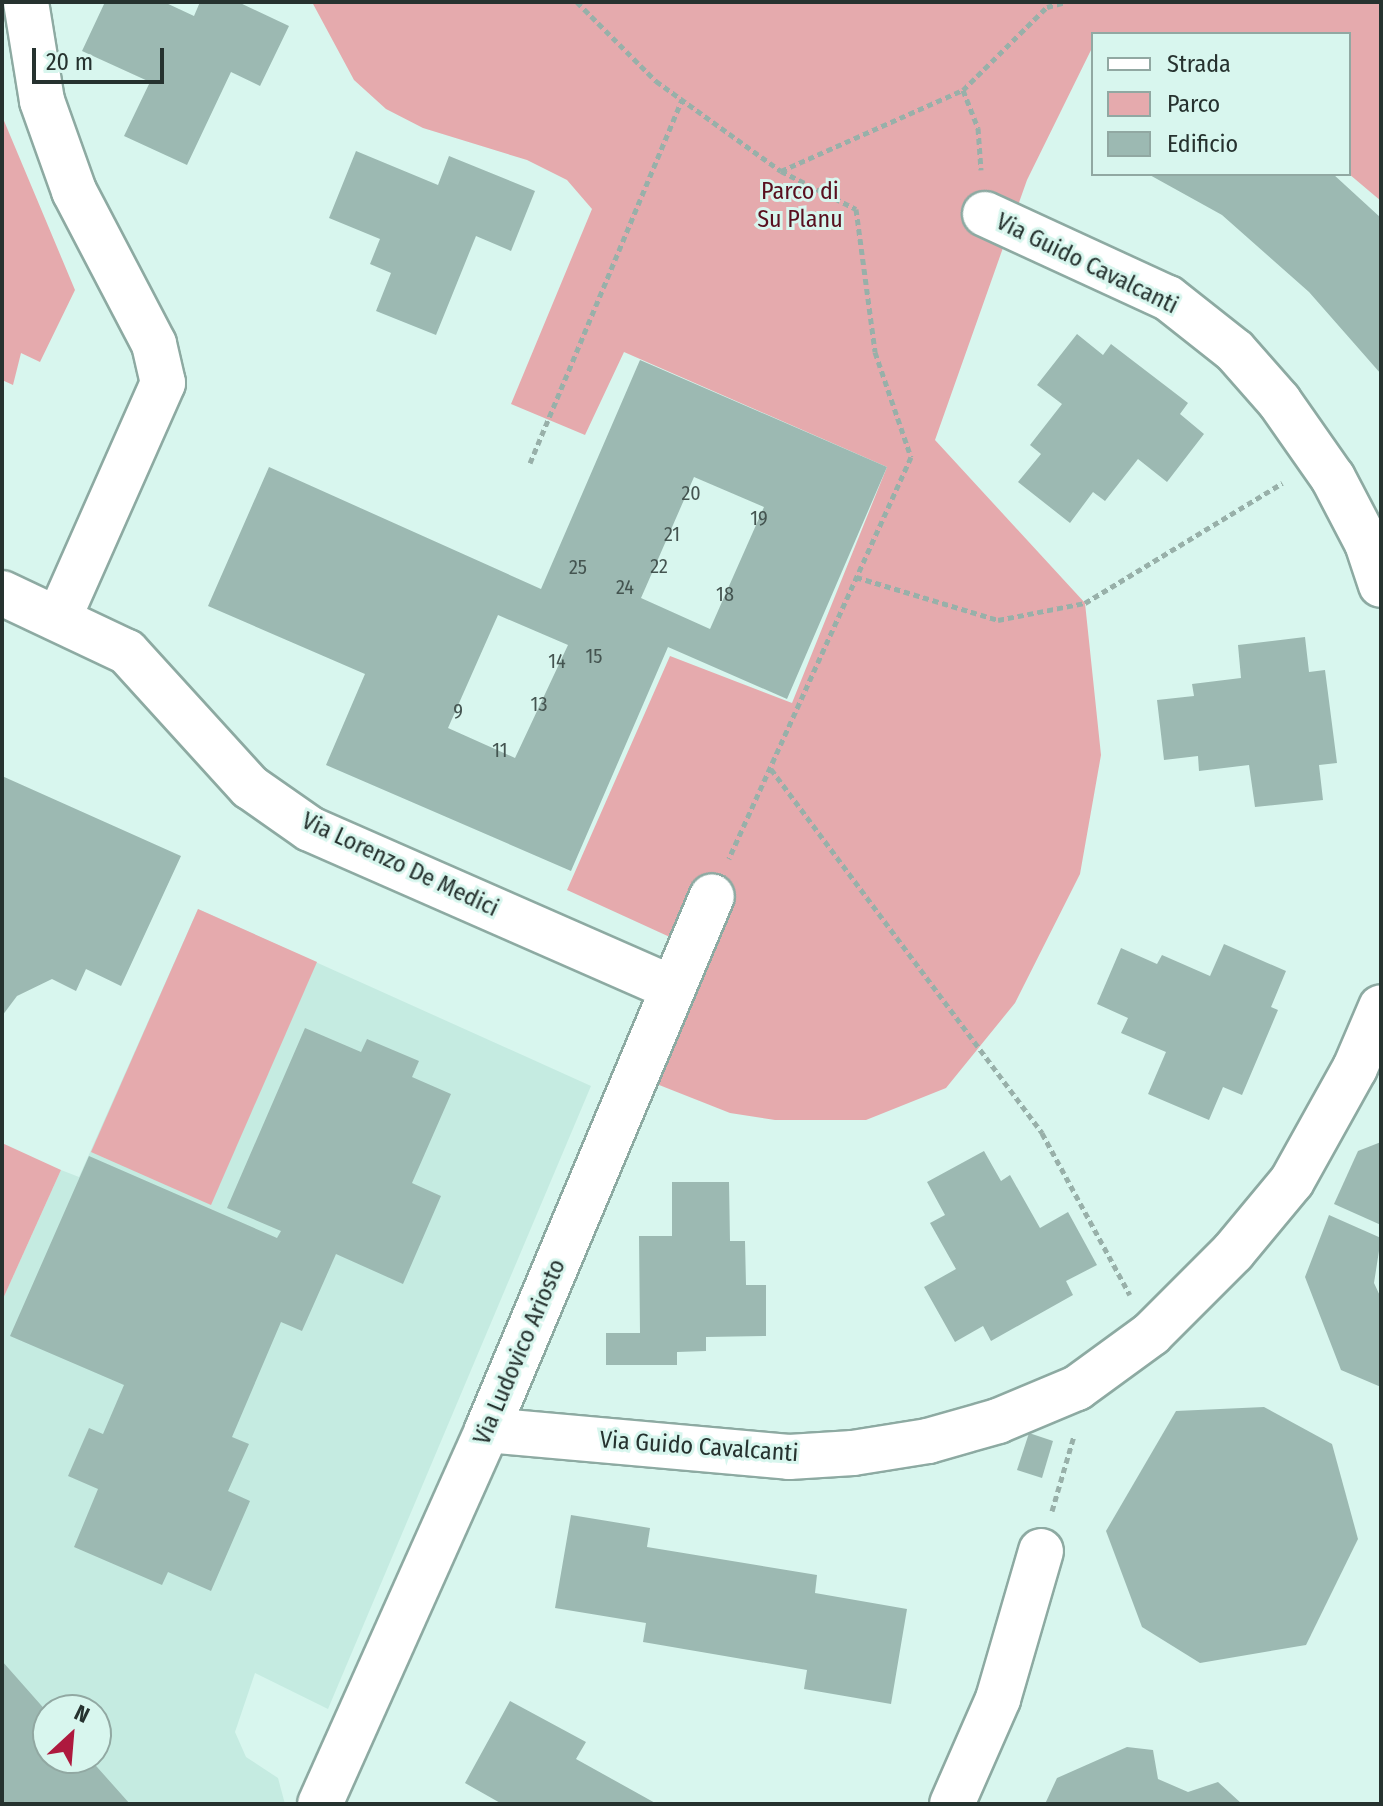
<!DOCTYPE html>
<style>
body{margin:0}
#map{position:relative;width:1383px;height:1806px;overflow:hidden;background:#d8f6ee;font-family:"Fira Sans Condensed",sans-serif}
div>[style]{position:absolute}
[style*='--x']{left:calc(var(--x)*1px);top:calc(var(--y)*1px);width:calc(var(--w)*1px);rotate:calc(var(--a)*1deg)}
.built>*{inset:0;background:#c5ebe1}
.green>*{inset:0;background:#e5aaad}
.building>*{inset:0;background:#9cb9b2}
.path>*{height:5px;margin-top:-2.5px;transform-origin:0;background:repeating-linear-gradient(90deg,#98b0a9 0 6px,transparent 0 10px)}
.roads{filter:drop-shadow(2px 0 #8daaa2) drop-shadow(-2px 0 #8daaa2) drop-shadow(0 2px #8daaa2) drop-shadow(0 -2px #8daaa2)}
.minor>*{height:44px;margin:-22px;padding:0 22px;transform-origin:22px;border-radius:22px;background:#fff}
span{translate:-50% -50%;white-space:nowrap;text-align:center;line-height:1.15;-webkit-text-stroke:6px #d8f6ee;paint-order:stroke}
.number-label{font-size:20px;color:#445450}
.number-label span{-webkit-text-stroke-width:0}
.park-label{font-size:24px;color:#590f1f}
.street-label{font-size:24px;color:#26322f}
.frame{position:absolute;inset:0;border:4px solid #26322f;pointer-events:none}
.legend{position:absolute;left:1091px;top:32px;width:260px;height:144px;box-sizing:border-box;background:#d8f6ee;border:2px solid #91a8a2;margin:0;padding:10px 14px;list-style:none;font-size:24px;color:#26322f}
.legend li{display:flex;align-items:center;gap:16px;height:40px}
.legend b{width:40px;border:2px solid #91a8a2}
.north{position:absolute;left:32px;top:1694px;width:80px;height:80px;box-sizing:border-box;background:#d8f6ee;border:2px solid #91a8a2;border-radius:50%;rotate:26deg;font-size:22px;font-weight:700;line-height:32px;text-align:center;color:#26322f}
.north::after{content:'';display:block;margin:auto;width:28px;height:36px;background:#ae193e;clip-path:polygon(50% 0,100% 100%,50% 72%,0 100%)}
.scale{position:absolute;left:32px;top:48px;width:132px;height:36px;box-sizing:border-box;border:4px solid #26322f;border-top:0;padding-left:10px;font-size:24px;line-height:28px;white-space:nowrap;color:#26322f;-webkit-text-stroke:6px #d8f6ee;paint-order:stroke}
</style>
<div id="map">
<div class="built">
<i style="clip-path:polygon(evenodd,198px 909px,591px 1086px,328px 1709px,255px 1673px,235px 1732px,246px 1757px,278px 1778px,285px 1804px,2px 1804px,2px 1301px,61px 1170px,79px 1177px,198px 909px,48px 1710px,96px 1710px,96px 1758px,48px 1758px,48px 1710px)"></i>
</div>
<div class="green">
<i style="clip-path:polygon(312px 2px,1381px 2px,1381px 201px,1349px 174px,1349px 34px,1093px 34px,1093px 46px,1027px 180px,935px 440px,1085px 603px,1101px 755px,1080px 874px,1015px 1003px,946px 1088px,866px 1120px,775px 1120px,730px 1113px,649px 1081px,707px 954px,567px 890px,670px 656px,792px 703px,887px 467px,624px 352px,585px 435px,511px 404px,592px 209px,567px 180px,527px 160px,423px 128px,386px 109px,354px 80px)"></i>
<i style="clip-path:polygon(2px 116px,75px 290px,40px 362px,21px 353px,13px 385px,2px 380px)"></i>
<i style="clip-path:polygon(198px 909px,317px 962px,211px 1205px,91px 1152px)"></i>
<i style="clip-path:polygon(2px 1143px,61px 1170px,2px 1301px)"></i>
</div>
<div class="building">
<i style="clip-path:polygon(105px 2px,164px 2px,194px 16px,200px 2px,238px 2px,289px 26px,260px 86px,231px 72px,187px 165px,124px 136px,150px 82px,82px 51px)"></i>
<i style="clip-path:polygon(356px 151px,438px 185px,449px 156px,535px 191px,511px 251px,476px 236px,436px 335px,376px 311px,391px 273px,370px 264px,380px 239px,329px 218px)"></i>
<i style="clip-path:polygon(1148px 174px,1333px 174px,1381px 218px,1381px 374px,1309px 292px,1222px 215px)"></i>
<i style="clip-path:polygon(1077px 334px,1103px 355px,1111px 344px,1188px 403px,1180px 414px,1204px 434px,1167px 482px,1138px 459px,1105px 501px,1093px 492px,1070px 523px,1018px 482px,1041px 454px,1030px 445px,1062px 404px,1037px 385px)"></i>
<i style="clip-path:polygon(evenodd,640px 360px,887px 467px,787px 699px,668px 647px,571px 871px,326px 765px,365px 674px,208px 606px,269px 467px,541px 589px,640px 360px,694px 477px,764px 507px,710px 629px,641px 598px,694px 477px,640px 360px,498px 615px,568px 645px,515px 758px,448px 728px,498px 615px)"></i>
<i style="clip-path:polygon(1305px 637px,1309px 672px,1325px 670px,1337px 763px,1319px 765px,1323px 800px,1255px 807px,1249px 765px,1199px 771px,1198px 756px,1164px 760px,1157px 700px,1194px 696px,1192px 684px,1241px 678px,1238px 645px)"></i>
<i style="clip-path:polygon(2px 776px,181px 856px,121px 986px,86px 969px,76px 991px,52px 979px,17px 996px,2px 1016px)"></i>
<i style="clip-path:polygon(1224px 944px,1286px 971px,1271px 1007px,1278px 1010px,1242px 1095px,1223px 1087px,1209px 1120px,1148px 1094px,1166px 1052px,1121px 1033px,1128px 1018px,1097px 1004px,1121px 948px,1157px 964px,1162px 955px,1210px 976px)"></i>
<i style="clip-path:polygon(305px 1028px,361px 1052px,367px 1039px,419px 1061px,412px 1077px,451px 1094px,412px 1183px,441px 1196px,403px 1284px,336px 1254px,302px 1331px,281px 1322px,232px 1437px,249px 1444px,228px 1491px,250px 1501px,211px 1591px,168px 1572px,162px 1585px,74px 1547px,98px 1489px,68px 1476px,89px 1428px,103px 1434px,124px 1385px,10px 1336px,89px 1156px,277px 1238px,281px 1231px,227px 1208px)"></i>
<i style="clip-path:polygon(1381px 1142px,1381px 1225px,1334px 1204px,1358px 1151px)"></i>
<i style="clip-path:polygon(984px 1151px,1001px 1181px,1010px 1175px,1040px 1228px,1068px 1212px,1097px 1265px,1066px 1281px,1073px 1295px,991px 1341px,983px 1326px,955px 1342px,924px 1287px,956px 1269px,930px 1223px,945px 1215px,927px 1182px)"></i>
<i style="clip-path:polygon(672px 1182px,729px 1182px,730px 1241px,745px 1241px,746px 1285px,766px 1285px,766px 1336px,706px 1337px,706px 1351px,677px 1352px,677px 1365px,606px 1365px,606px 1333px,640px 1333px,639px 1236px,672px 1236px)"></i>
<i style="clip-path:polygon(1329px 1215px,1381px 1238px,1374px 1283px,1381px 1298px,1381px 1387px,1341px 1370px,1305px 1277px)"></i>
<i style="clip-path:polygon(1264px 1407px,1332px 1444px,1358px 1539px,1306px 1645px,1200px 1663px,1142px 1627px,1106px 1531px,1176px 1411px)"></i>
<i style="clip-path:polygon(1029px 1433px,1053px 1441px,1042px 1478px,1017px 1470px)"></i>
<i style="clip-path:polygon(571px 1515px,650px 1528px,647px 1547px,817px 1575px,815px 1593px,907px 1609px,891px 1704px,804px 1689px,807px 1670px,643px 1642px,646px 1623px,555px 1608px)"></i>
<i style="clip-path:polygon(2px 1661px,48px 1713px,48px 1758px,89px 1758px,130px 1804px,2px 1804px)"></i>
<i style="clip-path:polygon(510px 1701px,586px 1742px,576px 1759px,657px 1804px,502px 1804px,465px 1783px)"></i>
<i style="clip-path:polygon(1127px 1747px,1153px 1750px,1158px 1779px,1188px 1792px,1218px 1782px,1242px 1804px,1045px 1804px,1057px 1778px)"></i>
</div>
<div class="path">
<i style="--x:577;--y:2;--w:112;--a:45"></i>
<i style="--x:656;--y:81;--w:154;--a:35.8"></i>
<i style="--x:781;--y:171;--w:84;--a:26.9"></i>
<i style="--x:856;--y:209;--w:144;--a:82.4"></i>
<i style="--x:875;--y:352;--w:111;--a:71.1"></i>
<i style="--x:911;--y:457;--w:441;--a:114.4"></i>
<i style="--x:963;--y:90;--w:41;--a:68.5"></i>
<i style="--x:978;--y:128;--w:42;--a:85.9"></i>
<i style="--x:781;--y:171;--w:199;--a:-24"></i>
<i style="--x:963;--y:90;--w:118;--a:-44.7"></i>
<i style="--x:1047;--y:7;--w:20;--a:-15"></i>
<i style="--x:530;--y:463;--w:394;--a:-67.3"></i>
<i style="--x:856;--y:577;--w:148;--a:16.8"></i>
<i style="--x:998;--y:620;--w:89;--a:-11.1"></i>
<i style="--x:1085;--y:603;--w:231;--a:-31.3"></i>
<i style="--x:771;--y:769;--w:454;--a:53.3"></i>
<i style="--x:1042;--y:1133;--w:184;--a:61.5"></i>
<i style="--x:1052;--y:1511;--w:78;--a:-73.7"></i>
</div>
<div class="roads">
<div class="minor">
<i style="--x:26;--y:2;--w:100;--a:80.8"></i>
<i style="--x:42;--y:101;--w:96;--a:70.4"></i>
<i style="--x:74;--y:191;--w:173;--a:62.4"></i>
<i style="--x:154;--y:344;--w:40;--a:77"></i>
<i style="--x:163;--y:383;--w:257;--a:113.9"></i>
<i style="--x:985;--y:214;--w:201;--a:24.7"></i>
<i style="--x:1168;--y:298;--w:85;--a:38.3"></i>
<i style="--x:1235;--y:351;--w:67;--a:48.7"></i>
<i style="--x:1279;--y:401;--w:94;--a:55"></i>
<i style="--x:1333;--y:478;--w:73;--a:62.4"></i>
<i style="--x:1367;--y:543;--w:44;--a:71.6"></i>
<i style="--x:2;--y:593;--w:138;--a:25.3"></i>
<i style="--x:127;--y:652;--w:183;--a:47.7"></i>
<i style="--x:250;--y:787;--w:73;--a:35"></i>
<i style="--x:310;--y:829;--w:395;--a:23.7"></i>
<i style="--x:487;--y:1430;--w:303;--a:5.1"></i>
<i style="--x:789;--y:1457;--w:64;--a:-3.6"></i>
<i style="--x:853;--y:1453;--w:76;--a:-9.1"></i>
<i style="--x:928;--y:1441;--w:73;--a:-15.9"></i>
<i style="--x:998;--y:1421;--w:86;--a:-22.7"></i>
<i style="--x:1077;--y:1388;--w:92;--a:-36.1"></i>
<i style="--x:1151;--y:1334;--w:116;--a:-45"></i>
<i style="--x:1233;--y:1252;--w:92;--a:-50.3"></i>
<i style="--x:1292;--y:1181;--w:129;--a:-60.9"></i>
<i style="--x:1355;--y:1068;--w:66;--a:-66.9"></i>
<i style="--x:320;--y:1804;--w:410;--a:-65.9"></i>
<i style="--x:487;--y:1430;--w:579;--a:-67.15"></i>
<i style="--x:952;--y:1804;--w:115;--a:-66.3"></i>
<i style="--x:998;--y:1699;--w:154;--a:-73.8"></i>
</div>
</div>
<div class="number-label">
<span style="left:691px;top:493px">20</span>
<span style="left:759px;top:518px">19</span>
<span style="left:672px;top:534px">21</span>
<span style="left:659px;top:566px">22</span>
<span style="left:578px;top:567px">25</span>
<span style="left:625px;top:587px">24</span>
<span style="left:725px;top:594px">18</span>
<span style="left:594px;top:656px">15</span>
<span style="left:557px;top:661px">14</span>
<span style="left:539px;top:704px">13</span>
<span style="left:458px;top:711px">9</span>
<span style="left:500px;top:750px">11</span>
</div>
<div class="park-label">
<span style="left:800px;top:206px">Parco di<br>Su Planu</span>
</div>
<div class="street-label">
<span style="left:1087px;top:264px;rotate:26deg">Via Guido Cavalcanti</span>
<span style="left:400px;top:865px;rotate:25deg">Via Lorenzo De Medici</span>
<span style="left:520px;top:1352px;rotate:-67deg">Via Ludovico Ariosto</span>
<span style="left:699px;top:1447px;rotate:4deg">Via Guido Cavalcanti</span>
</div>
<div class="frame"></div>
<ul class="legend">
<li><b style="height:10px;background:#fff"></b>Strada</li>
<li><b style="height:22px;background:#e5aaad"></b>Parco</li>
<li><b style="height:22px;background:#9cb9b2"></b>Edificio</li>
</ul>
<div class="north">N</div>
<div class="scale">20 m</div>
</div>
